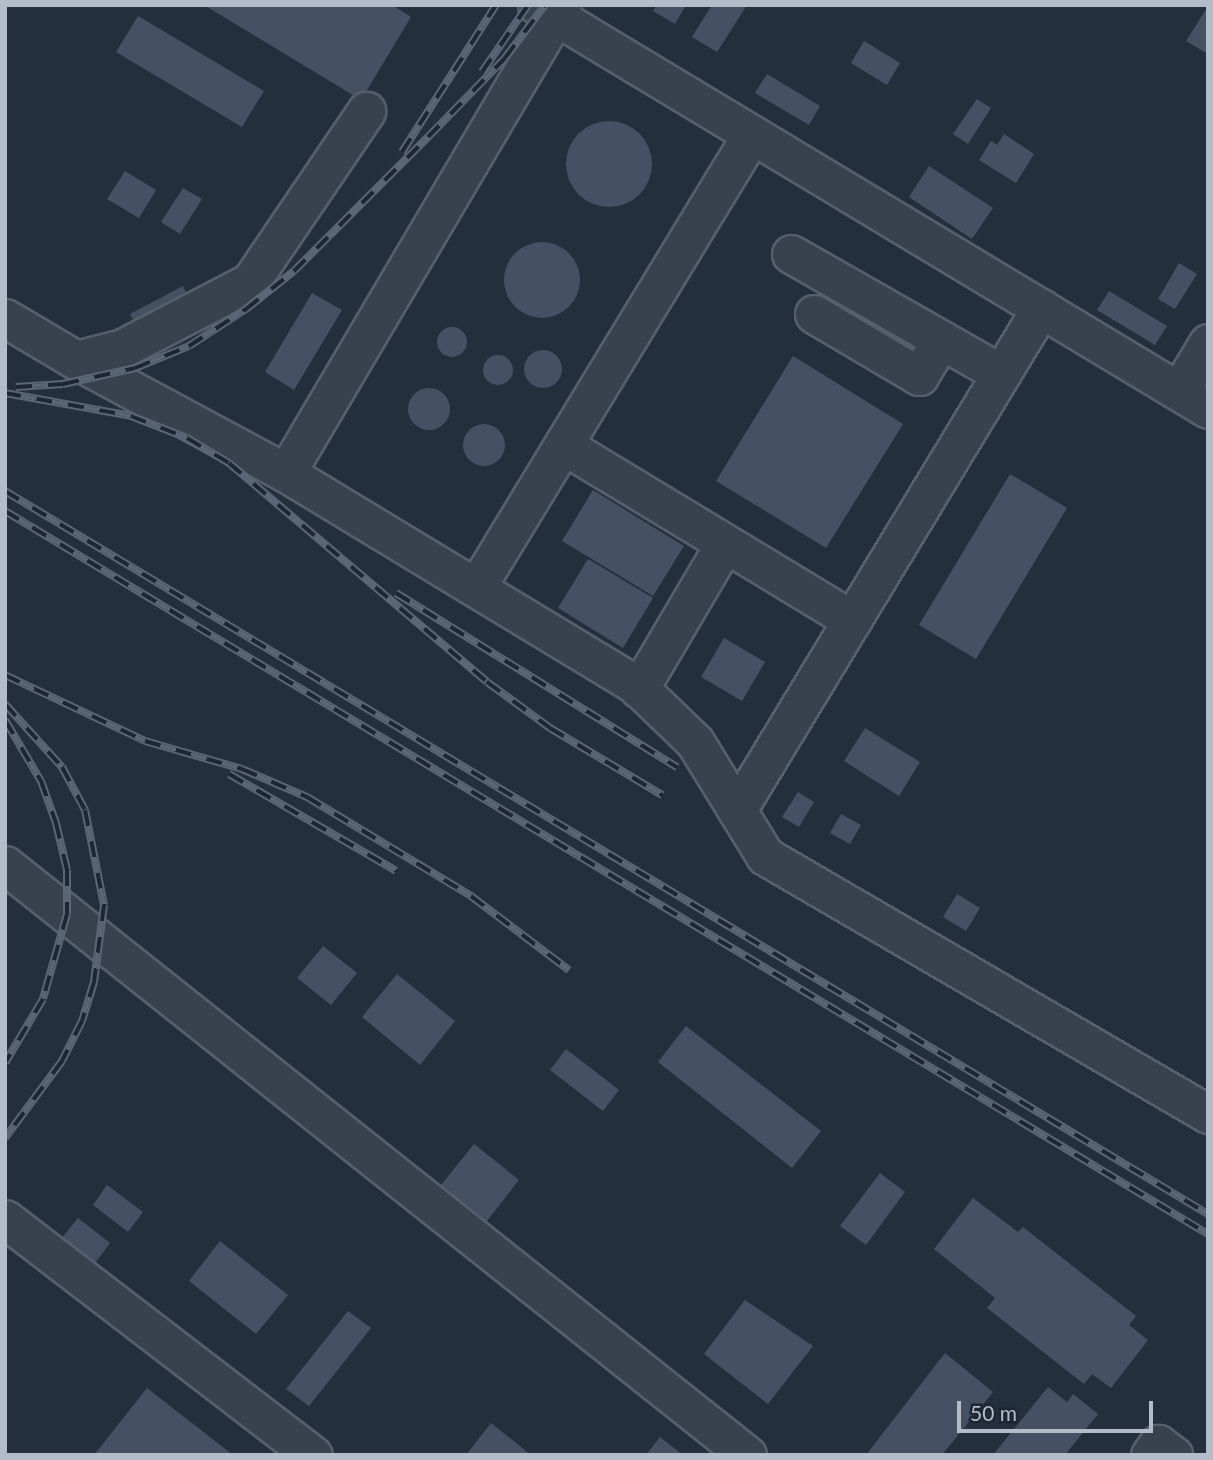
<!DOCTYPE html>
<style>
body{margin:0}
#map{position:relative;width:1213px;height:1460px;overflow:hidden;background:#242f3e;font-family:Lato,sans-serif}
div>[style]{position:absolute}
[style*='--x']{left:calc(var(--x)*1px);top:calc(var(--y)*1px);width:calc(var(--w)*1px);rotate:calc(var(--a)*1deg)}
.building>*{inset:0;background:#455162}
.round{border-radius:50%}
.roads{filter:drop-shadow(2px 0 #565f6c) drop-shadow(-2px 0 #565f6c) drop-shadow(0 2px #565f6c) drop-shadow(0 -2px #565f6c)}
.minor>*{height:37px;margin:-18.5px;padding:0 18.5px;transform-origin:18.5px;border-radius:18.5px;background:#38414e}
.rail>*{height:8px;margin-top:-4px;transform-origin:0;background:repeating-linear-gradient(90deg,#1d2633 0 16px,#5a6575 0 32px);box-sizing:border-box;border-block:2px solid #5a6575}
span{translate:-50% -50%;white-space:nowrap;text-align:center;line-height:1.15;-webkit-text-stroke:5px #1d2633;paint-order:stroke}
.frame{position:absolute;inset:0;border:7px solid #b4bcc9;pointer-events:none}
.scale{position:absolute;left:957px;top:1401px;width:196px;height:32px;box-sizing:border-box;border:4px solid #b4bcc9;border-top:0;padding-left:9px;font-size:21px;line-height:24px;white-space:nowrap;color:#b4bcc9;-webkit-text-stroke:5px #1d2633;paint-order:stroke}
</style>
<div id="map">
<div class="building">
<i style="clip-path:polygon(204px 5px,392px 5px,411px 17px,361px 100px)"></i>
<i style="clip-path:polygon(657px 5px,686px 5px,675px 24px,653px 11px)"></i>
<i style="clip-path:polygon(712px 5px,747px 5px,717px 52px,692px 37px)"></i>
<i style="clip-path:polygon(1208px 6px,1208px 54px,1186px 41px)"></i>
<i style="clip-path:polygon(138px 16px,264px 91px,242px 127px,116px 52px)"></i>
<i style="clip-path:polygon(864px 41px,900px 63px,887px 85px,851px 63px)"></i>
<i style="clip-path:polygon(767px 74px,820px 106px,809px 125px,755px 93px)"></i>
<i style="clip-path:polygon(977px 99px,991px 108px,968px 144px,953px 134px)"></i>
<i class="round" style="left:566px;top:121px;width:86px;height:86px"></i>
<i style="clip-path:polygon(1004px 134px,1034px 154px,1016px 183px,979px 160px,991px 141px,997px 145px)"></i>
<i style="clip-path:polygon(929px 166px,993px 208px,972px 239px,909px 197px)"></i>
<i style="clip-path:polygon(125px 171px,156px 190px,139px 218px,107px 199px)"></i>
<i style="clip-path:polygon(183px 188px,202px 199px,180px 234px,161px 222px)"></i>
<i class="round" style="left:504px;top:242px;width:76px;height:76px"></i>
<i style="clip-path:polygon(1179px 263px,1197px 274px,1175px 309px,1158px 299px)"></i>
<i style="clip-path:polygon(183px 286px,190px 301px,138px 329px,130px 314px)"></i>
<i style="clip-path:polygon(1109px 291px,1167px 326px,1155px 345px,1097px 310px)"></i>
<i style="clip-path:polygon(312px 293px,342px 310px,294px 390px,265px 372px)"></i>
<i class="round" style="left:437px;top:327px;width:30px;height:30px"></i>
<i class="round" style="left:524px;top:350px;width:38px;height:38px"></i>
<i class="round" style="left:483px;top:355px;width:30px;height:30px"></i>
<i style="clip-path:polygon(793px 356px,903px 424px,826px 548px,716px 481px)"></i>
<i class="round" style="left:408px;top:388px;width:42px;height:42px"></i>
<i class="round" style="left:463px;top:424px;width:42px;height:42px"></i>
<i style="clip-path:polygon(1010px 474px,1067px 508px,976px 659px,919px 625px)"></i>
<i style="clip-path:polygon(593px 490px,684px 546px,653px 596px,562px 541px)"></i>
<i style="clip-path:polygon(588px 559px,653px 598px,623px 648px,558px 608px)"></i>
<i style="clip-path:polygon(724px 638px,765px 662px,742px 701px,701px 677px)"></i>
<i style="clip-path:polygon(865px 728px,920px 762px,899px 796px,844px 761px)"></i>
<i style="clip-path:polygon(798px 792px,814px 802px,799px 827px,782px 817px)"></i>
<i style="clip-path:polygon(841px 814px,861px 825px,850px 844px,830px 833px)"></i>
<i style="clip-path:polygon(957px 894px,980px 908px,966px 931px,943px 917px)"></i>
<i style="clip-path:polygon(323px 946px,357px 973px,331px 1005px,297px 978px)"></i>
<i style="clip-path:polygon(397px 974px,455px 1021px,420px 1065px,362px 1017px)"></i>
<i style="clip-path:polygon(686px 1026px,821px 1131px,792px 1168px,658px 1062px)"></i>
<i style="clip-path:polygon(566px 1049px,619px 1090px,603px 1111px,550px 1070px)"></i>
<i style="clip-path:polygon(474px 1144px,519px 1180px,487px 1221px,441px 1185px)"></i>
<i style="clip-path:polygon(880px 1173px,905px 1192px,866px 1245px,840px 1226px)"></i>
<i style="clip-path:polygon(107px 1185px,143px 1212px,128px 1232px,93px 1205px)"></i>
<i style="clip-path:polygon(973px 1198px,1018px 1232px,1023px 1227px,1136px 1316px,1129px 1325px,1148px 1340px,1111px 1388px,1092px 1374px,1084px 1384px,987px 1308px,995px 1298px,934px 1249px)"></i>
<i style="clip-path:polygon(78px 1218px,110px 1243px,95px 1263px,62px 1238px)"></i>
<i style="clip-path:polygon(220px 1241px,288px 1295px,256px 1334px,189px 1281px)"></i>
<i style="clip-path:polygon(745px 1300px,813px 1346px,768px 1404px,704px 1354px)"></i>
<i style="clip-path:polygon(348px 1311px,371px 1328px,309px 1406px,286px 1389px)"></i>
<i style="clip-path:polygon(945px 1353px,993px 1392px,942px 1455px,866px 1455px)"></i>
<i style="clip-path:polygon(1048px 1387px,1067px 1402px,1073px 1394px,1098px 1414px,1065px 1455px,993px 1455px)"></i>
<i style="clip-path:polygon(147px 1388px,233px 1455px,94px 1455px)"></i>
<i style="clip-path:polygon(491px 1423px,531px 1455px,466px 1455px)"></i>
<i style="clip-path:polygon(660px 1437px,683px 1455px,646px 1455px)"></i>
</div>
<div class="roads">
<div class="minor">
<i style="--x:537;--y:5;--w:783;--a:31.05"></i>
<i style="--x:562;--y:5;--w:543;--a:120.53"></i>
<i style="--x:286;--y:473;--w:409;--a:31.2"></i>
<i style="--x:636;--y:685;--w:82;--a:44"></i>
<i style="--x:695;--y:742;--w:134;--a:58.4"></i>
<i style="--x:765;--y:856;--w:513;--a:30.22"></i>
<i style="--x:791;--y:254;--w:242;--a:29.7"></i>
<i style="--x:814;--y:314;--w:122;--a:30.6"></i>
<i style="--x:919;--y:376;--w:42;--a:-58.6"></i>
<i style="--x:5;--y:318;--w:82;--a:30.6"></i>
<i style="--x:76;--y:360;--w:49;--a:-14.3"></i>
<i style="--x:123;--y:348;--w:143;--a:-27.5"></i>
<i style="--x:250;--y:282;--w:207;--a:-55.8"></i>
<i style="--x:76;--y:360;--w:238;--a:28.3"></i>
<i style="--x:1179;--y:391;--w:56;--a:-58.9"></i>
<i style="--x:563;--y:445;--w:338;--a:31.2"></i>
<i style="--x:476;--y:588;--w:531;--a:-58.7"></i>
<i style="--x:639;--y:689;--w:169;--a:-59.5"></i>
<i style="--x:737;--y:810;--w:587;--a:-58.8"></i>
<i style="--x:5;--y:865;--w:948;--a:38.49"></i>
<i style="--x:5;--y:1219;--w:388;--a:37.5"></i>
<i style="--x:1150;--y:1455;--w:14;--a:-54"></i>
<i style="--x:1158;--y:1444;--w:19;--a:36"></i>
</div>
</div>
<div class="rail">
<i style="--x:482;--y:72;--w:81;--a:-55.5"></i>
<i style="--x:402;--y:152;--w:174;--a:-57.4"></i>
<i style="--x:16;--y:387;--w:47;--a:-3.7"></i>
<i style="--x:63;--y:384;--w:74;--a:-12.5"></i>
<i style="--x:135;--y:368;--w:58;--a:-22.2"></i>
<i style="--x:189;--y:346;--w:68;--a:-33"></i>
<i style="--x:246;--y:309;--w:61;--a:-38.4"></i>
<i style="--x:294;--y:271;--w:190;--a:-45"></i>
<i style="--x:428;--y:137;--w:110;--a:-45.7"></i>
<i style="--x:505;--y:58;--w:66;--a:-53"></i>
<i style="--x:5;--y:393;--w:128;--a:10.3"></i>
<i style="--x:131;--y:416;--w:60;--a:21.4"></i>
<i style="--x:187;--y:438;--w:49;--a:30.8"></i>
<i style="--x:229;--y:463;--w:338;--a:40.3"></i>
<i style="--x:487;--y:682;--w:78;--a:36.1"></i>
<i style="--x:550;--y:728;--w:131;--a:30.9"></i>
<i style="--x:5;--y:491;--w:1404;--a:31.01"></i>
<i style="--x:5;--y:511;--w:1404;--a:31.01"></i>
<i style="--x:396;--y:593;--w:331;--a:31.8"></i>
<i style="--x:5;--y:675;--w:155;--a:25.2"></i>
<i style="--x:145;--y:741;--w:101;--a:16.1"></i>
<i style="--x:242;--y:769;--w:71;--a:23.3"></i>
<i style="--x:307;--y:797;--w:192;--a:31.1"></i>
<i style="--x:471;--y:896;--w:123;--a:37.1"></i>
<i style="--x:5;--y:704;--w:85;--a:47.9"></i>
<i style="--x:62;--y:767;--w:49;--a:61.9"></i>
<i style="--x:85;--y:810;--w:97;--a:78.7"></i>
<i style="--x:104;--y:905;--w:78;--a:97.4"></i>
<i style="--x:94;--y:982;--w:41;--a:107.1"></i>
<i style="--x:82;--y:1021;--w:45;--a:116.6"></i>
<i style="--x:62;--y:1061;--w:96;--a:126.5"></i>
<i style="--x:5;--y:720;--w:71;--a:59.5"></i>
<i style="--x:41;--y:781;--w:45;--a:70.3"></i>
<i style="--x:56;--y:823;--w:48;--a:76.8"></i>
<i style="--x:67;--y:870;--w:44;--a:90"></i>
<i style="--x:67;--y:914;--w:88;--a:105.8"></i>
<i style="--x:43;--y:999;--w:74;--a:120.7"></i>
<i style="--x:229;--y:774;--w:193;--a:30.1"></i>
</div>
<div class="frame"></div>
<div class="scale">50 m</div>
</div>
